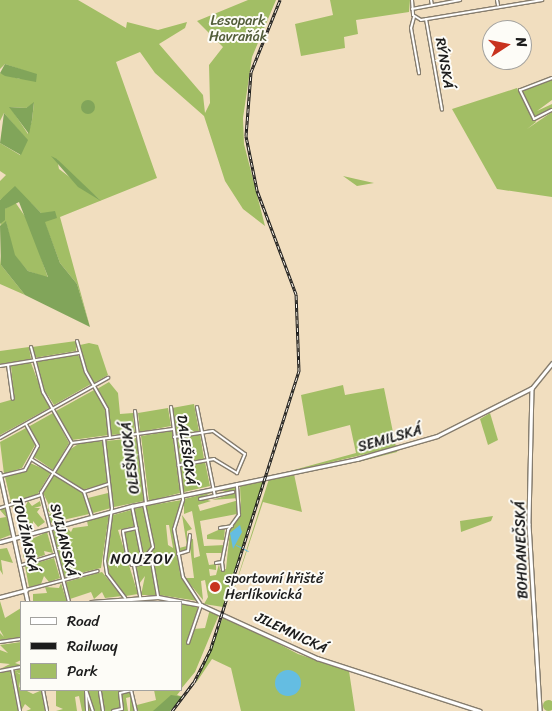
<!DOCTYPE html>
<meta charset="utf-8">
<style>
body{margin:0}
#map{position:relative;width:552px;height:711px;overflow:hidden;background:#f1debf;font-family:Sriracha,sans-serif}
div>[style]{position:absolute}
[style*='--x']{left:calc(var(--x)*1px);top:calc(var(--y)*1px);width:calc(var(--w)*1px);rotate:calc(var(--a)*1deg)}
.green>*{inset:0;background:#a2be65}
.round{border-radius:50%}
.forest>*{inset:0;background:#81a55a}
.water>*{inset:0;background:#64bde2}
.stream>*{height:1px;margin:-0.5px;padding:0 0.5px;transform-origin:0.5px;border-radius:0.5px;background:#64bde2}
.roads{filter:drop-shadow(1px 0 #867d6e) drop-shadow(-1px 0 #867d6e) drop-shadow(0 1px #867d6e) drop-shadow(0 -1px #867d6e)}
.minor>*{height:2px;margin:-1px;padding:0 1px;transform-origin:1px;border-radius:1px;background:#fff}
.tertiary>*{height:2.5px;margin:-1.25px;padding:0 1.25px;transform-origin:1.25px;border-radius:1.25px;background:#fff}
.rail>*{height:3px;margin-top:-1.5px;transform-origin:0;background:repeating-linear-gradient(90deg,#fdfcf7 0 4px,#1c1c1c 0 8px);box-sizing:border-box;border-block:1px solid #1c1c1c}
.dots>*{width:14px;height:14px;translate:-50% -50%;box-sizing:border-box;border:2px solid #fdfcf7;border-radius:50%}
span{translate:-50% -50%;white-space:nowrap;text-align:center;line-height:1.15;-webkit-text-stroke:4px #fdfcf7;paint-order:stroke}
.park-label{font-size:14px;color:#525d39}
.street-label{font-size:14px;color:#1c1c1c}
.poi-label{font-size:14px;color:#1c1c1c}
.left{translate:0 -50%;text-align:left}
.neighbourhood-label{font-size:15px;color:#1c1c1c;letter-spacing:1px}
.legend{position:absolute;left:20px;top:601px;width:162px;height:90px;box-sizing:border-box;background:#fdfcf7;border:1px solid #a3a29f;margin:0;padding:6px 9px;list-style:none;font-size:15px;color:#1c1c1c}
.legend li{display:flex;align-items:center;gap:10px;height:25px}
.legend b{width:25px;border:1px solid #a3a29f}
.north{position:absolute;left:482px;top:20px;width:50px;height:50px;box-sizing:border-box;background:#fdfcf7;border:1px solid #a3a29f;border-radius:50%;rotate:79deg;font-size:14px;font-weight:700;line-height:20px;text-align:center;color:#1c1c1c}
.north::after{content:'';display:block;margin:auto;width:18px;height:22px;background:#c8321e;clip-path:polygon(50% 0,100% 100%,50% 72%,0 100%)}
</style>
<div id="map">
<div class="green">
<i style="clip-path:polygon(evenodd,0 0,78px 0,126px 28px,127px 22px,158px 30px,187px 22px,185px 28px,159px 44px,203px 95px,205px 113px,210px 103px,209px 65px,223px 47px,197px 21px,248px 0,276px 0,252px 57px,243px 118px,244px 144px,265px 226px,243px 209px,225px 181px,204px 116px,155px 73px,140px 52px,116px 62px,157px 178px,60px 217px,90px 327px,77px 284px,60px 263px,41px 213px,31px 203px,9px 193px,0 200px,0 181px,6px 175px,0 171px,0 143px,20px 155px,27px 140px,4px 113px,0 121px,0 73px,20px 79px,37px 75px,5px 64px,0 69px,0 0,34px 103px,32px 120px,28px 134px,10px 107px,26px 108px,34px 103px,0 0,57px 159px,64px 169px,100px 200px,59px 169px,57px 159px)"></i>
<i style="clip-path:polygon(330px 0,410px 0,409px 12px,356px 20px,358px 34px,344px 37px,345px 48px,301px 56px,295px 24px,333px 15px)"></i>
<i style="clip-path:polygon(552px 79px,552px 100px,537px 111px,552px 104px,552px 108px,536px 118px,520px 92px)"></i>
<i style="clip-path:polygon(517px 88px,536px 122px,527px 129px,552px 112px,552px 197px,497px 189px,452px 109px)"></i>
<i style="clip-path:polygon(343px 176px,356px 179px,374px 183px,357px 186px)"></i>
<i style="clip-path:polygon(15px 202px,29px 222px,48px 278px,28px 271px,14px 255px,6px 222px,0 226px,5px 209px)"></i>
<i style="clip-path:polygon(0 256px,1px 265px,25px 295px,0 284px)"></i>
<i style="clip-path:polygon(76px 341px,76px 351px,34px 358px,32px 347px)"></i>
<i style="clip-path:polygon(89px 343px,98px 345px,108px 375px,94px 383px,88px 376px,91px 384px,54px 405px,47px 394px,51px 407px,0 435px,0 403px,14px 399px,11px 366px,31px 363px,39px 384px,35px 362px,78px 355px,85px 363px,80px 345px)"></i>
<i style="clip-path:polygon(29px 347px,31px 359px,0 364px,0 351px)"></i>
<i style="clip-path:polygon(109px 382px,118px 393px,120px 414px,133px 413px,135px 433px,111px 435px,108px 409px,97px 389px)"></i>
<i style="clip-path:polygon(343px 385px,345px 395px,384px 388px,396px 447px,268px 477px,356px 453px,350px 425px,308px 436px,301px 395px)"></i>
<i style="clip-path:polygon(94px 390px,106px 410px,109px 435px,72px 440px,56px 411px)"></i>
<i style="clip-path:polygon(194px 404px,199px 431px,176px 435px,172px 408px)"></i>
<i style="clip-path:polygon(168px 408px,171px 426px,140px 432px,138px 413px)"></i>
<i style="clip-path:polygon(53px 413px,69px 443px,53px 470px,34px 457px,40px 445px,28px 427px)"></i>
<i style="clip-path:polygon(490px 413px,498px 440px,488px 445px,480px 419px)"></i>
<i style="clip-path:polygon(26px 428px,35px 445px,22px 468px,4px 474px,0 442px)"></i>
<i style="clip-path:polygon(172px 431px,180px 493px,149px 501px,141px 436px)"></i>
<i style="clip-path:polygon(200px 434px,204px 459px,180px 463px,177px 438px)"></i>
<i style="clip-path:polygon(137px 438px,144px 501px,114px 507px,105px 441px)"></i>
<i style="clip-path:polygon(103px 441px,107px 483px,82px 490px,56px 472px,69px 450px,80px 443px)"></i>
<i style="clip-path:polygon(399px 448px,397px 452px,358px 462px,357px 459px)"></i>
<i style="clip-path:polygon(205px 462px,210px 486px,184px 492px,180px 466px)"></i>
<i style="clip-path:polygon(30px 463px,51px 472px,37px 495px,11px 502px,5px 477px,25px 472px)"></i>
<i style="clip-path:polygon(54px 474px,85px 495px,89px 514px,50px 523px,48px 515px,52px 513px,47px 511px,49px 505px,43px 493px)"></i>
<i style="clip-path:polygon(294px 474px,302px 512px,263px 502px,227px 611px,269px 479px)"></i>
<i style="clip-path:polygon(264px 481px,223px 607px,204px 604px,208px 597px,205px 580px,201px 581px,203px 600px,185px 578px,194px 578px,189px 539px,193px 539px,194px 558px,200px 556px,192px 511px,184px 514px,184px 499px,213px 492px,200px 498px,211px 501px,198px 505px,200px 511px,239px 500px,237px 514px,200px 521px,204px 546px,225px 545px,225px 553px,206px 553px,209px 565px,216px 564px,216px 570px,209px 569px,210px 576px,216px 575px,219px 564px,220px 570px,226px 569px,230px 530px,241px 511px,240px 485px)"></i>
<i style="clip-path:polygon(235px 486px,239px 498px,212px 500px,235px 493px,216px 490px)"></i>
<i style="clip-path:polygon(108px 493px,111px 508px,93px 513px,88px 498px)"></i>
<i style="clip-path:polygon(evenodd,182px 500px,173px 530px,180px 573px,198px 601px,159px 595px,154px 564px,158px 560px,150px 561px,148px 554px,153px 546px,145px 506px,182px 500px,166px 525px,169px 525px,173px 548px,168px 545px,166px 525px)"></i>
<i style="clip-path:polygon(28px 501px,32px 506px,40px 501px,41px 506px,34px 508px,40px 508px,37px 512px,45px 522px,38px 527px,33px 521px,33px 525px,25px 528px,23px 524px,18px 528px,23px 515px,12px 507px,21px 503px,25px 507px)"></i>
<i style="clip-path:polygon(143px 507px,152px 546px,144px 555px,134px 509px)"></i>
<i style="clip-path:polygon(5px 508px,13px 534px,0 539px,0 518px,6px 517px,0 510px)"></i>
<i style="clip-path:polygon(131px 510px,135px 526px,118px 530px,138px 594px,126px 596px,109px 574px,106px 561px,113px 515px)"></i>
<i style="clip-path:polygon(109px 515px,101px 568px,64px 577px,50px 531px,59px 531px,62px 538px,65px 526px,71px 532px,73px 528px,88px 526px,87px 521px)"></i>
<i style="clip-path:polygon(182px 515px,192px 529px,187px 531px,187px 551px,181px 552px,179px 548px,187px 546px)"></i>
<i style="clip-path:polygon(493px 516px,491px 521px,461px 532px,460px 521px)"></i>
<i style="clip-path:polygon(225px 527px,224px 540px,207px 539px,207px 535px)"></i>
<i style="clip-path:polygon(135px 529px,141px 555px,129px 558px,124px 532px)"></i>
<i style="clip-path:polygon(47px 532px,53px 553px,44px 551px,45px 555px,28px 560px,23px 557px,25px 550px,21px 544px)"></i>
<i style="clip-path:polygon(7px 548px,13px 563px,1px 560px,3px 575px,0 570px,0 549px)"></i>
<i style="clip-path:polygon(54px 558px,60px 578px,49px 582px,44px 576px,41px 584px,29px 587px,25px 566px)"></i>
<i style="clip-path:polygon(151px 564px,156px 595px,141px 595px,145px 576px,139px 584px,136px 566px)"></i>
<i style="clip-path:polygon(102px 572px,122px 596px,105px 598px,102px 592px,94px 599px,91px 592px,70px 599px,66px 582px)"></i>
<i style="clip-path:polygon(61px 583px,67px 602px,33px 602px,33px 594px,47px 593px,45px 587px,59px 588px)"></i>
<i style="clip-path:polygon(163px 599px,198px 605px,194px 629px,205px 628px,210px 609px,220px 612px,195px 672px,181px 689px,182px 605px)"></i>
<i style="clip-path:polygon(0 601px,5px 618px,21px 608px,21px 637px,0 640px,0 633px,4px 637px,0 630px)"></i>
<i style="clip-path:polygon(224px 615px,298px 654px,349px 671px,355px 711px,241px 711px,231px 668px,212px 659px,196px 683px)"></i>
<i style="clip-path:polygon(21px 642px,21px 660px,15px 663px,21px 665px,0 669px,10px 664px,0 663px,0 650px,8px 653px,0 645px)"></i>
<i style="clip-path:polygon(21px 669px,21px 674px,16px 672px,21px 675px,19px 687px,33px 694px,42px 690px,45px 711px,26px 711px,31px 709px,25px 704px,21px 711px,14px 671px)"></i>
<i style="clip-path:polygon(10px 671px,18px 711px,0 711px,0 673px)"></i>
<i style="clip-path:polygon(131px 690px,135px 711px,130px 711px,130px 697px,126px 698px,128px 711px,82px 711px,79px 696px,75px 697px,77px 711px,56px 711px,63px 709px,56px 706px,56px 690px)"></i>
<i style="clip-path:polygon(154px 690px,181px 690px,177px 695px,183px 697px,170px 711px,135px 711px,137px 705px,156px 700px)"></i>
<i class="round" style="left:542.5px;top:699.5px;width:11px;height:11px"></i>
</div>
<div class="forest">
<i style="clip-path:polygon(5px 64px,37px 74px,36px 82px,5px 76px,0 73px)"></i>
<i class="round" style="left:81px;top:100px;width:14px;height:14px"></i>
<i style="clip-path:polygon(34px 102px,32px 120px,29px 134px,9px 107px,26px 108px)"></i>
<i style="clip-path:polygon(4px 113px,28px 140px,21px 155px,0 143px)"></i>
<i style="clip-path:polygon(51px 156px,57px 159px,101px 201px,78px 187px)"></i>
<i style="clip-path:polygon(15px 186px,41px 213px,55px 211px,57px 218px,45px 222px,60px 263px,77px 284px,90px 327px,25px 295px,1px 265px,0 226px,6px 221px,15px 255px,28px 271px,48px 277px,19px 202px,5px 209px,5px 220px,0 224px,0 200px)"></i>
<i style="clip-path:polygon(171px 695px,183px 697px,170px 711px,153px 711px)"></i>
</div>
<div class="water">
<i style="clip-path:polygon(240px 525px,242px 532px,233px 549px,230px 533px)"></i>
<i class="round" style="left:275px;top:670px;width:26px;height:26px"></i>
</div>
<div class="stream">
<i style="--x:236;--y:545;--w:13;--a:27"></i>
</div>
<div class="roads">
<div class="minor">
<i style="--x:412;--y:0;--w:15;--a:86"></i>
<i style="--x:413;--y:15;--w:9;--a:32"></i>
<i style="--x:421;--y:20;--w:123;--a:-9.4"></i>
<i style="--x:431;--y:0;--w:5;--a:79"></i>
<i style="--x:497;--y:0;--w:5;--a:79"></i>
<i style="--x:412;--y:9;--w:49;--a:-10.6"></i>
<i style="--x:414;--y:17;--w:11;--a:105"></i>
<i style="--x:411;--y:28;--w:46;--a:79.9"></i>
<i style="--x:426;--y:19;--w:92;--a:80"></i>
<i style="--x:552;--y:78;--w:34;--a:159"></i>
<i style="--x:520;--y:90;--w:32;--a:64"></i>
<i style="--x:534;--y:119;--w:20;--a:-27"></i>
<i style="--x:77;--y:341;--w:32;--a:74"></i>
<i style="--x:86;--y:372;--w:43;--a:60.4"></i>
<i style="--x:107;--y:409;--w:29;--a:84"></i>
<i style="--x:31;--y:347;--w:47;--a:75.1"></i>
<i style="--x:43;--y:392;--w:59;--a:60.4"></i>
<i style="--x:8;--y:365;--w:34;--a:82"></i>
<i style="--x:0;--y:366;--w:80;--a:-9.3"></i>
<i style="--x:171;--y:407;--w:94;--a:82.6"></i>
<i style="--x:183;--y:500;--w:30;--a:107"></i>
<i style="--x:174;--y:529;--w:49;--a:79.4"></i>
<i style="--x:183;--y:577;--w:33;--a:57"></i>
<i style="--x:201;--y:605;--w:40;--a:108.9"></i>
<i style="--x:197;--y:407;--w:91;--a:78.6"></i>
<i style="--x:135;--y:411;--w:93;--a:83.2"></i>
<i style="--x:174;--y:437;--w:39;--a:-9"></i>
<i style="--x:213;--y:431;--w:39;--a:36"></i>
<i style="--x:245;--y:454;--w:21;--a:113"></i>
<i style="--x:237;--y:473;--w:27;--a:-149"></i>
<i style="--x:214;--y:459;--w:36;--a:170"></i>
<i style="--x:0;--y:438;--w:124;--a:-29.1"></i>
<i style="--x:104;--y:439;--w:69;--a:83.4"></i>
<i style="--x:112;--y:508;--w:53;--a:97.5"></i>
<i style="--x:105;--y:561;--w:13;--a:81"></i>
<i style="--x:107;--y:574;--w:30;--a:53"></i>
<i style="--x:31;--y:459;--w:62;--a:31.9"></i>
<i style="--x:84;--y:492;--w:25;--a:72"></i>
<i style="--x:1;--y:476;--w:25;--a:-14"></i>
<i style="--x:25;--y:470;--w:27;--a:-62"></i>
<i style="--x:38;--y:446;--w:25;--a:-119"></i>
<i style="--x:84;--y:492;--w:26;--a:-18"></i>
<i style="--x:200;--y:499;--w:34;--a:-12"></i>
<i style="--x:144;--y:504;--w:44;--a:78.2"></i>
<i style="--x:153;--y:547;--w:11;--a:128"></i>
<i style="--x:132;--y:506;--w:51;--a:78.7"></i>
<i style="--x:0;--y:508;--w:43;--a:-17.6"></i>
<i style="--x:220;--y:528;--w:12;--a:-9"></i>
<i style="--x:178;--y:554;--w:10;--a:-17"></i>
<i style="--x:188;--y:551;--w:16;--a:-83"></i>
<i style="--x:129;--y:559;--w:17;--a:-10"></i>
<i style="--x:128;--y:560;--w:29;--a:-100"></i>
<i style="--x:123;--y:531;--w:14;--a:-12"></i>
<i style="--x:128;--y:560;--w:6;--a:51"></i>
<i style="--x:132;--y:565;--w:15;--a:-8"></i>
<i style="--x:222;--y:562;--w:8;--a:83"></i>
<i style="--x:147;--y:563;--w:5;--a:-11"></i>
<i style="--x:152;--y:562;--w:36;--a:80"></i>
<i style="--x:216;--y:563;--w:6;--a:-9"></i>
<i style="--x:222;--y:562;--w:33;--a:-79"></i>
<i style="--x:228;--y:530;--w:19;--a:-54"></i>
<i style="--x:239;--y:515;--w:31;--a:-94"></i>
<i style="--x:22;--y:565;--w:34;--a:-17"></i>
<i style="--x:134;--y:565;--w:33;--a:79"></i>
<i style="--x:26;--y:590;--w:74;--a:-14.8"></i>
<i style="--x:69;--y:602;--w:113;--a:-104.4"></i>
<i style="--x:41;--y:493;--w:59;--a:-58.2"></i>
<i style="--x:72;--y:443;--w:102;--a:-7.9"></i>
<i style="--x:0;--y:642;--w:21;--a:-8"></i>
<i style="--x:12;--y:669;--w:43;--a:79.2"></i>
<i style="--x:0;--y:671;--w:21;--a:-11"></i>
<i style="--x:43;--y:690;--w:21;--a:79"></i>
<i style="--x:86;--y:690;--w:22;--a:72"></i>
<i style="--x:86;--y:690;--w:21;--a:87"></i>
<i style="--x:131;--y:690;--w:22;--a:77"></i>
<i style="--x:100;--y:692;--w:19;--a:81"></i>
<i style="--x:113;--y:711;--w:9;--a:-13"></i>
<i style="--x:122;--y:709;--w:16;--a:-97"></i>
<i style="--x:120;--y:693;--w:12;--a:-14"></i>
</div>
<div class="tertiary">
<i style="--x:532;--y:388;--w:136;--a:91.3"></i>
<i style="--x:529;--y:524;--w:187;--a:86.6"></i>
<i style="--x:0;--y:473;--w:132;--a:77.8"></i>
<i style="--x:0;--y:542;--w:137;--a:-15.3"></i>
<i style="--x:132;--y:506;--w:230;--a:-11.8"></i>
<i style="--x:357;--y:459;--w:83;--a:-16"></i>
<i style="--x:437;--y:436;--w:106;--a:-26.8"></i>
<i style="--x:532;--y:388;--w:32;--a:-51"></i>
<i style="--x:0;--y:597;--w:27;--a:-15"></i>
<i style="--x:91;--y:602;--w:67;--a:-4.3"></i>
<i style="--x:158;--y:597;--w:44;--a:10.5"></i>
<i style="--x:201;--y:605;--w:128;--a:24.6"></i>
<i style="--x:317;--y:658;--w:171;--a:18"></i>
</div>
</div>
<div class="rail">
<i style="--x:172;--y:711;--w:36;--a:-53"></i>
<i style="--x:194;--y:682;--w:38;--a:-63"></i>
<i style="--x:211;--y:648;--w:291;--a:-72.4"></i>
<i style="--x:299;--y:371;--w:77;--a:-92.2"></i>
<i style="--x:296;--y:294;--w:111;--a:-110.6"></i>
<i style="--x:257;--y:190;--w:55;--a:-101.5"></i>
<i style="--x:246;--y:136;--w:64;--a:-85.5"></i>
<i style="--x:251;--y:72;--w:78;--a:-68.1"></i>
</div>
<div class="dots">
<i style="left:215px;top:587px;background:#c8321e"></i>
</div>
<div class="park-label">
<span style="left:238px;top:29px">Lesopark<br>Havraňák</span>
</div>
<div class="street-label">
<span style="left:444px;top:63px;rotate:80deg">RÝNSKÁ</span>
<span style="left:390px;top:439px;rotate:-16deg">SEMILSKÁ</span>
<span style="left:186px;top:450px;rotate:82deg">DALEŠICKÁ</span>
<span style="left:131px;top:458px;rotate:-97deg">OLEŠNICKÁ</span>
<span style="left:25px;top:535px;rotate:77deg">TOUŽIMSKÁ</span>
<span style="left:63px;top:540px;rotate:76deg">SVIJANSKÁ</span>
<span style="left:522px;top:550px;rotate:-92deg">BOHDANEČSKÁ</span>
<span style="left:291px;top:633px;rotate:25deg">JILEMNICKÁ</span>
</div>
<div class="poi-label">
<span class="left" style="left:225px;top:587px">sportovní hřiště<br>Herlíkovická</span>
</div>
<div class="neighbourhood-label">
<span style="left:142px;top:560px">NOUZOV</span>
</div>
<ul class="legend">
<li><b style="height:6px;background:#fff"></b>Road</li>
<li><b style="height:6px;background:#1c1c1c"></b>Railway</li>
<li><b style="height:14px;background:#a2be65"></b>Park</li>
</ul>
<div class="north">N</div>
</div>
